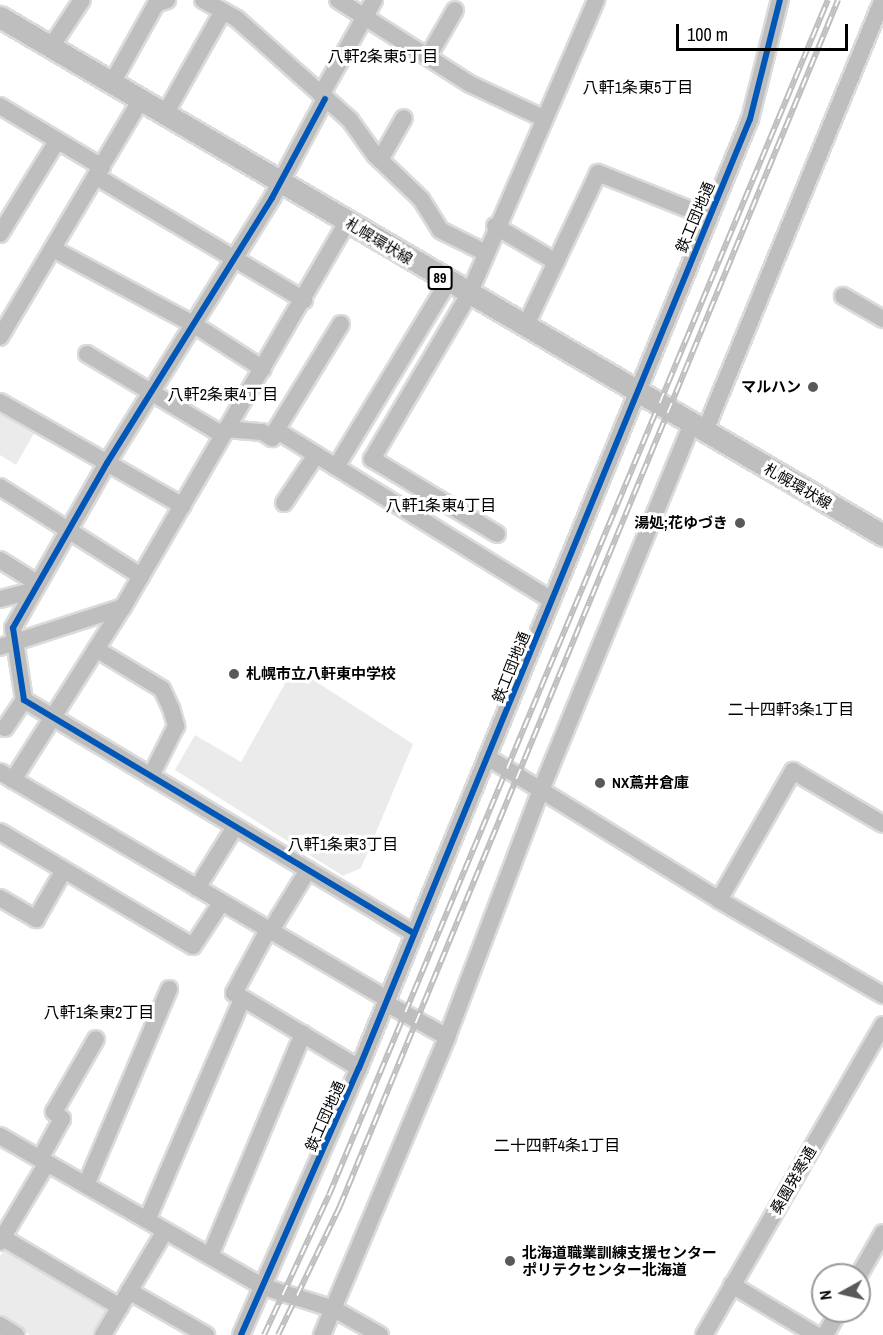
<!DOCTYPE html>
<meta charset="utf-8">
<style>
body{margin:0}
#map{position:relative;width:883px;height:1335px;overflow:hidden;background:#fff;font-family:"Archivo Narrow","Noto Sans JP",sans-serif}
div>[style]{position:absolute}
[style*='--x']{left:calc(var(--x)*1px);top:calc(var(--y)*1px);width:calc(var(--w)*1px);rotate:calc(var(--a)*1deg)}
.green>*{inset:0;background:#ebebeb}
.roads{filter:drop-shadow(2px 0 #dbdbdb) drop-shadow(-2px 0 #dbdbdb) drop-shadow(0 2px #dbdbdb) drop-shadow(0 -2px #dbdbdb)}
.minor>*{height:16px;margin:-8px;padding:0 8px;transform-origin:8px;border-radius:8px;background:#bebebe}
.major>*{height:21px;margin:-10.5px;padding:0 10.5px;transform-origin:10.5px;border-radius:10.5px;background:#bebebe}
.rail>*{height:6px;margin-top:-3px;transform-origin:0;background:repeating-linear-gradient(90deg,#fff 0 11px,#bebebe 0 22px);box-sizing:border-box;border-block:2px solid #bebebe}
.cycleway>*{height:6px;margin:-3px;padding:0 3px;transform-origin:3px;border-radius:3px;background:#0057b8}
.dots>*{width:16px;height:16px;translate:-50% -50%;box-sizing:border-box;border:3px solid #fff;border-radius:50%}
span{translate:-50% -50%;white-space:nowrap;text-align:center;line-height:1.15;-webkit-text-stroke:6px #fff;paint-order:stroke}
.shield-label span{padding:2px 4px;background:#fff;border:2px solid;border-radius:4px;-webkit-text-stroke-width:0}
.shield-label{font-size:14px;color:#000;font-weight:700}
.street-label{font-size:15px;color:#000}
.poi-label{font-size:15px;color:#000;font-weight:700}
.right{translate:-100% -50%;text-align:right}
.left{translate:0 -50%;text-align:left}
.neighbourhood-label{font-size:16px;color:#000}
.north{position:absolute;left:811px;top:1263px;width:60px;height:60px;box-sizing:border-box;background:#fff;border:2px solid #999;border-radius:50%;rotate:262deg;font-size:16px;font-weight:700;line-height:24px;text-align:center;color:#000}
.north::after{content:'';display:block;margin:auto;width:21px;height:27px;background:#595959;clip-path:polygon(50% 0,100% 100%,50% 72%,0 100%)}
.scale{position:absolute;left:676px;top:24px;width:172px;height:27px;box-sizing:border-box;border:3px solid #000;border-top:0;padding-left:8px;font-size:18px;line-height:21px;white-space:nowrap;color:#000;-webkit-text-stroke:4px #fff;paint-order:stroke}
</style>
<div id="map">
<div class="green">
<i style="clip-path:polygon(0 406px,37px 428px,16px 465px,0 455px)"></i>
<i style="clip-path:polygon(304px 674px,413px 744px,361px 868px,343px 876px,175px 770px,195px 735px,241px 762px,287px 680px)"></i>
<i style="clip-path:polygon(5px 1248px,109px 1307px,96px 1335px,30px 1335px,0 1317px,0 1256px)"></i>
</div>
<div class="roads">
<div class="minor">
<i style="--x:203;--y:0;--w:39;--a:29"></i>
<i style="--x:237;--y:19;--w:152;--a:41.8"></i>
<i style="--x:350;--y:120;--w:43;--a:54.5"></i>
<i style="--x:375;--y:155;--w:64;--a:43.7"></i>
<i style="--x:421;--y:199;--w:36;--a:58"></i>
<i style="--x:440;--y:230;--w:49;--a:26.6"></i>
<i style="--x:338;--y:0;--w:156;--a:32.5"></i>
<i style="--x:470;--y:84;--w:81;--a:25"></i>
<i style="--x:51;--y:47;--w:56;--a:-56.6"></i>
<i style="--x:428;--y:57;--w:54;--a:-60.1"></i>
<i style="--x:112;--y:83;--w:90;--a:-60.9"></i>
<i style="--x:156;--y:4;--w:12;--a:-20"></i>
<i style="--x:321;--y:95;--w:109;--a:-60.8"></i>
<i style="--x:325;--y:99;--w:112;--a:118.2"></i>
<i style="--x:272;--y:198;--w:312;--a:121.9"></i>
<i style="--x:107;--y:463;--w:190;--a:119.7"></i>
<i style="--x:13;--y:628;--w:73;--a:81.3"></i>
<i style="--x:24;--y:700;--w:454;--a:30.9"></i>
<i style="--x:0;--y:106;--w:119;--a:30.9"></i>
<i style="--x:165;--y:114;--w:118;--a:-60.6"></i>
<i style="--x:380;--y:160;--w:48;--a:-60.3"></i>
<i style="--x:97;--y:177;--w:241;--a:30.7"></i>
<i style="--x:495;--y:226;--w:71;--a:30.5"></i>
<i style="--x:0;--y:234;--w:109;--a:-58.5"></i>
<i style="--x:53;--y:249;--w:159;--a:28.2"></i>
<i style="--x:193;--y:324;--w:83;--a:32.7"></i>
<i style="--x:843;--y:296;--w:46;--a:29.9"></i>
<i style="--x:341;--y:324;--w:124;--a:121.5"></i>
<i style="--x:276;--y:430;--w:323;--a:31.7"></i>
<i style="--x:525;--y:327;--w:170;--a:-64.6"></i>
<i style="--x:598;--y:173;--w:118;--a:21.8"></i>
<i style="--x:0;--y:337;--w:276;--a:-59.3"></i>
<i style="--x:87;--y:354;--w:158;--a:30.8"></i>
<i style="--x:0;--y:402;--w:210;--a:29.6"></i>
<i style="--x:226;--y:429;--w:36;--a:5"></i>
<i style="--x:262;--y:432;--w:12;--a:31"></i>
<i style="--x:272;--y:438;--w:9;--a:-63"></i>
<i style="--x:705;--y:431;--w:466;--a:-67.6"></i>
<i style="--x:336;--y:467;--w:216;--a:-58.8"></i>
<i style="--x:0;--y:487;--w:167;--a:32.3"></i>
<i style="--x:284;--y:503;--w:58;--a:-56.3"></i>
<i style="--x:497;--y:534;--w:146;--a:-149"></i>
<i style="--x:372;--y:459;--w:191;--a:-59.5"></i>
<i style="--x:469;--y:294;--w:320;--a:-66.6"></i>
<i style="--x:0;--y:560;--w:44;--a:31.9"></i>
<i style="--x:0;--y:599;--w:33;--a:-14"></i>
<i style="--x:0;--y:647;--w:129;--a:-18"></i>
<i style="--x:96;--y:649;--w:77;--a:31.2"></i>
<i style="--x:162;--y:689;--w:21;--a:65"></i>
<i style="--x:171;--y:708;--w:19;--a:74"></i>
<i style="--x:176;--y:726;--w:56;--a:116.6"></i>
<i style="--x:5;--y:728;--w:34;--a:-56"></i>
<i style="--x:487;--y:757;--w:273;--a:31.6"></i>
<i style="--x:719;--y:900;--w:190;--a:30.1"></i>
<i style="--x:0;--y:772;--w:449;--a:30.4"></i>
<i style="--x:13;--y:780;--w:205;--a:-57.6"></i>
<i style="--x:123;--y:607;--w:445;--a:-59.8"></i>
<i style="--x:0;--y:832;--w:224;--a:30.6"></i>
<i style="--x:193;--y:946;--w:51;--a:-56.9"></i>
<i style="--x:197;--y:888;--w:72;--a:-58.1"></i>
<i style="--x:0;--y:898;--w:42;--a:30.3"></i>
<i style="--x:36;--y:919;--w:56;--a:-60.3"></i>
<i style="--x:719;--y:900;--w:149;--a:-60.2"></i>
<i style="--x:793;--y:771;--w:104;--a:30.5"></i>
<i style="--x:268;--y:930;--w:72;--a:118.4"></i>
<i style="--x:234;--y:993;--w:146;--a:31"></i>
<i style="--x:270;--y:932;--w:73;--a:-58.5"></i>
<i style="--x:386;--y:1003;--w:70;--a:29.1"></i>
<i style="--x:0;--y:1136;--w:304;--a:29.8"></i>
<i style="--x:264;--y:1287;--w:73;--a:17.4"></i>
<i style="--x:334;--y:1309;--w:53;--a:29.5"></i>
<i style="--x:40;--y:1159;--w:46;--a:-61.2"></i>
<i style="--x:62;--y:1119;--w:11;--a:-139"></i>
<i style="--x:54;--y:1112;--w:84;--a:-60.1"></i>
<i style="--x:86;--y:1185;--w:213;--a:-67"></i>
<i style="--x:147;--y:1220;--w:241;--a:-66.7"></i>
<i style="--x:3;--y:1238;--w:136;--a:30.5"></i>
<i style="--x:0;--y:1242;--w:92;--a:-59.3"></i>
<i style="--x:210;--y:1256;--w:241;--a:-67.3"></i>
<i style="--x:859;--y:1275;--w:48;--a:-60.3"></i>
<i style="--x:732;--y:1285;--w:98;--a:30.8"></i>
<i style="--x:129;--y:1291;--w:89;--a:29.7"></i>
<i style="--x:0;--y:1325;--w:19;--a:32"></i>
<i style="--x:103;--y:1335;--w:121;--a:-59.2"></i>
<i style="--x:241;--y:1335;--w:292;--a:-66.2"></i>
<i style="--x:359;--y:1068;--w:1026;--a:-67.61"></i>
<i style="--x:750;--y:119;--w:123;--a:-75.9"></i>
<i style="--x:322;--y:1335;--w:323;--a:-67.2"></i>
<i style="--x:447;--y:1037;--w:264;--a:-69.2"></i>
<i style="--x:541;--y:790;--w:396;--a:-67.6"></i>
<i style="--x:704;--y:1335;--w:358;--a:-60"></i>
<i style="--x:825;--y:1335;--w:28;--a:-60"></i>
</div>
<div class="major">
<i style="--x:0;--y:17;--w:1024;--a:30.4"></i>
</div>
</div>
<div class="rail">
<i style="--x:264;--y:1335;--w:154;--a:-65.1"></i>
<i style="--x:329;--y:1195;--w:1295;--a:-67.34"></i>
<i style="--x:278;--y:1335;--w:143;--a:-64.3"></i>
<i style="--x:340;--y:1206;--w:1305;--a:-67.56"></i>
</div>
<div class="cycleway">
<i style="--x:325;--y:99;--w:112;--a:118.2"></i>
<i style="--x:272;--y:198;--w:312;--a:121.9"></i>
<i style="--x:107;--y:463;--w:190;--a:119.7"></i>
<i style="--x:13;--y:628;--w:73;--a:81.3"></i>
<i style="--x:24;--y:700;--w:454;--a:30.9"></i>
<i style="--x:241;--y:1335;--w:292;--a:-66.2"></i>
<i style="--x:359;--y:1068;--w:1026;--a:-67.61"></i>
<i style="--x:750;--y:119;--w:123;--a:-75.9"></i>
</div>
<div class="dots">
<i style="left:813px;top:387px;background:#595959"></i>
<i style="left:740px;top:523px;background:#595959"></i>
<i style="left:234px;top:674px;background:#595959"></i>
<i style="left:600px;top:783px;background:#595959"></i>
<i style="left:510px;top:1261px;background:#595959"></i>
</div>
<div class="shield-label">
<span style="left:440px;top:278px">89</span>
</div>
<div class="street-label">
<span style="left:695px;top:217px;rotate:-67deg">鉄工団地通</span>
<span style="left:379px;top:241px;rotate:31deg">札幌環状線</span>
<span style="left:798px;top:486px;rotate:30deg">札幌環状線</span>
<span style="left:511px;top:667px;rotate:-68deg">鉄工団地通</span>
<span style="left:325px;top:1116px;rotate:-66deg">鉄工団地通</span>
<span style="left:793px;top:1180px;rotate:-60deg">桑園発寒通</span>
</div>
<div class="poi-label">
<span class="right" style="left:801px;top:387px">マルハン</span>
<span class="right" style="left:728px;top:523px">湯処;花ゆづき</span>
<span class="left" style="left:246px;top:674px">札幌市立八軒東中学校</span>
<span class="left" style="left:612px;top:783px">NX蔦井倉庫</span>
<span class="left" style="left:522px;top:1261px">北海道職業訓練支援センター<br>ポリテクセンター北海道</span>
</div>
<div class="neighbourhood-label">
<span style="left:383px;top:56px">八軒2条東5丁目</span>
<span style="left:638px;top:87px">八軒1条東5丁目</span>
<span style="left:223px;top:394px">八軒2条東4丁目</span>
<span style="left:441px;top:505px">八軒1条東4丁目</span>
<span style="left:791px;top:709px">二十四軒3条1丁目</span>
<span style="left:343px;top:844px">八軒1条東3丁目</span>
<span style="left:99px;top:1012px">八軒1条東2丁目</span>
<span style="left:557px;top:1145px">二十四軒4条1丁目</span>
</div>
<div class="north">N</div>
<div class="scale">100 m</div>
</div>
